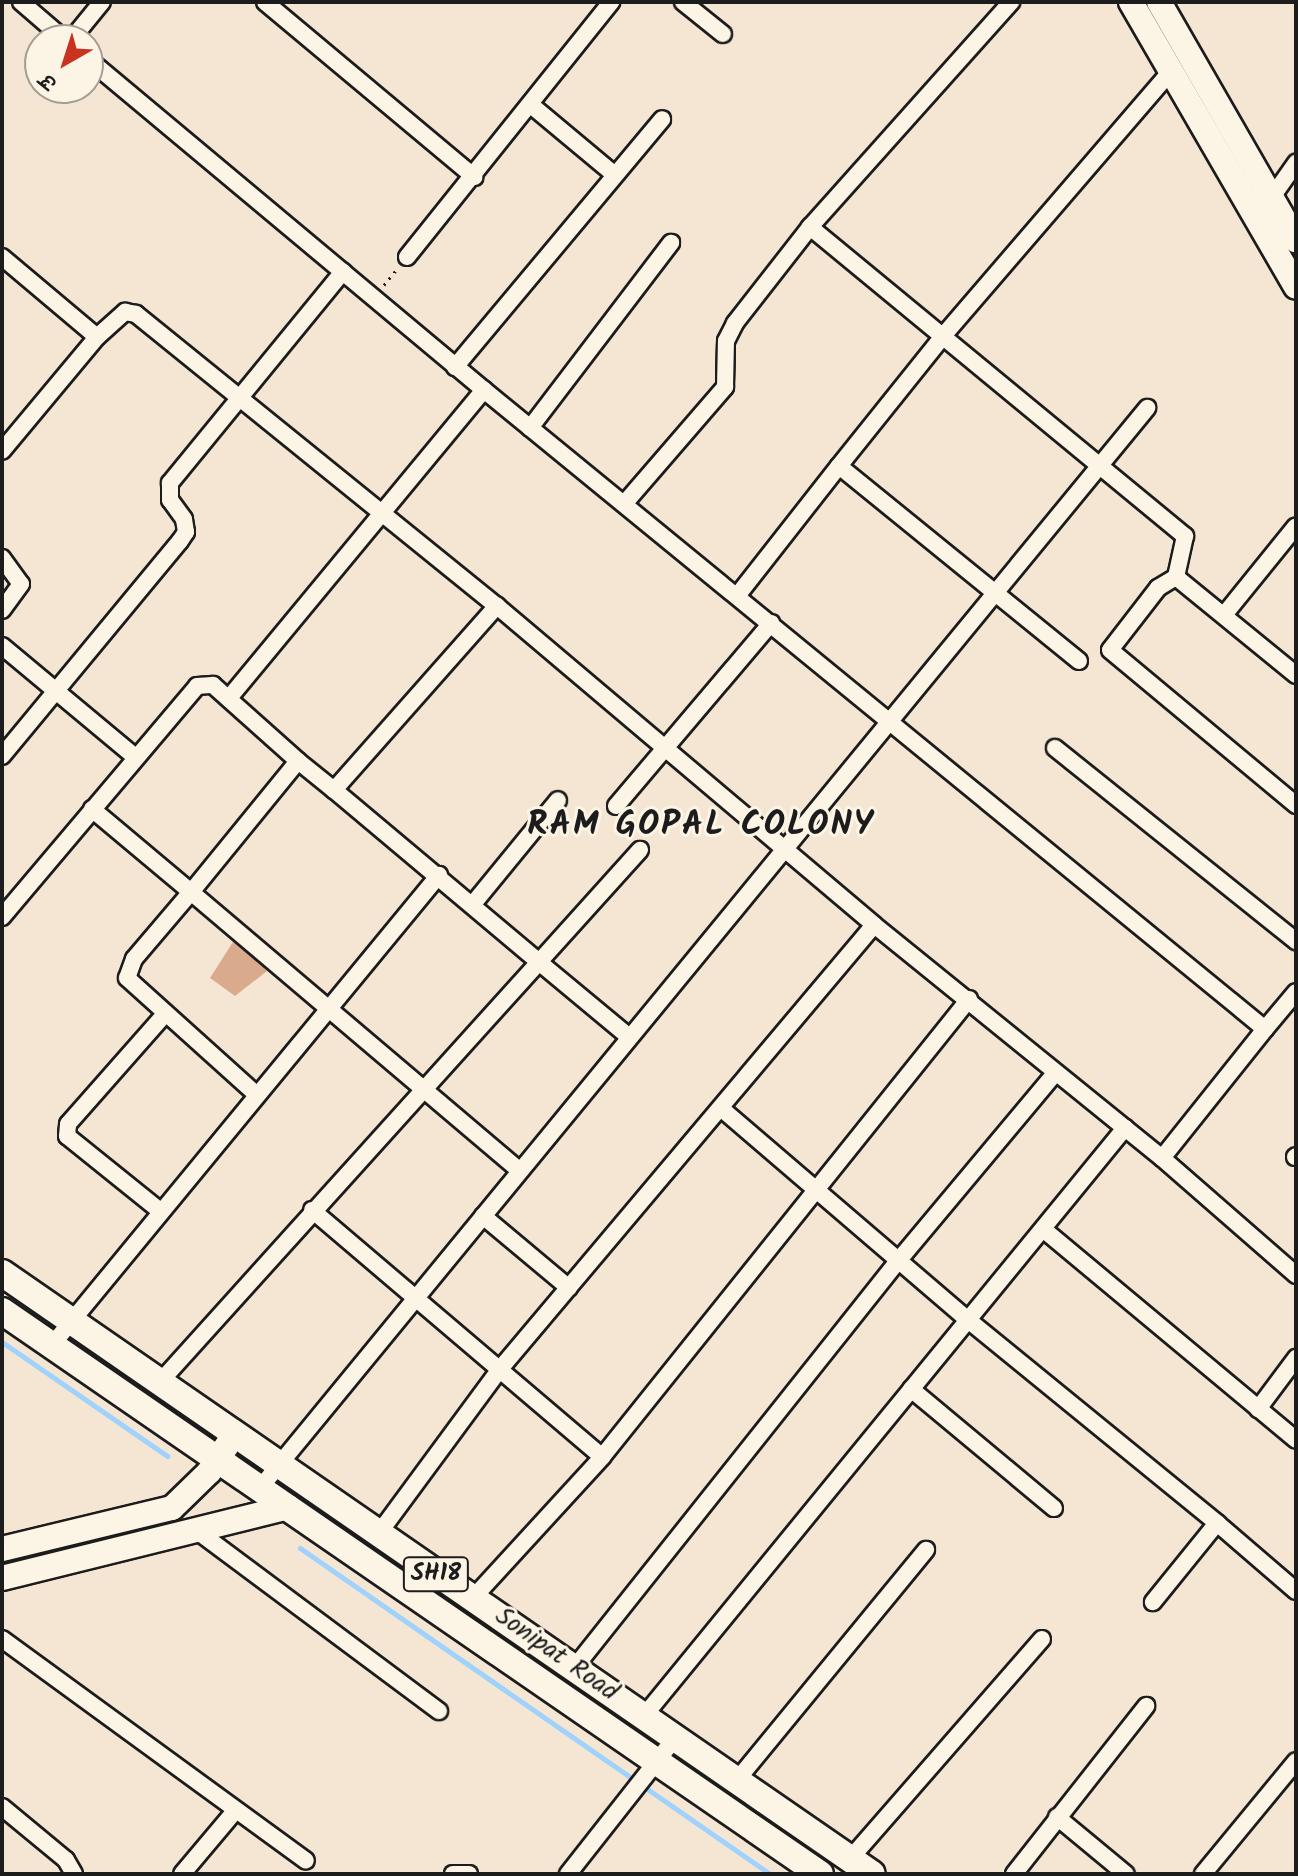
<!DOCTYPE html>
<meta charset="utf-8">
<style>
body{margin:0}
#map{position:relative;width:1298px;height:1876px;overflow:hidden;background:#f5e6d3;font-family:Kalam,"Playpen Sans Deva",sans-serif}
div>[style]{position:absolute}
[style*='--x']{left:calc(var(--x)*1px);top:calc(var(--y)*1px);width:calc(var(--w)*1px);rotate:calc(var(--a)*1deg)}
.shadow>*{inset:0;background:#0003}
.stream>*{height:5px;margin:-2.5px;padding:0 2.5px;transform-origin:2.5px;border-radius:2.5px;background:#9fd2fc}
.building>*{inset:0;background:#daaa8d}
.path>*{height:3px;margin-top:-1.5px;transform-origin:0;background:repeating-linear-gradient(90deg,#1c1c1c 0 2px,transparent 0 8px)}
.roads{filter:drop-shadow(2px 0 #1c1c1c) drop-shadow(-2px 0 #1c1c1c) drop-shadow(0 2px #1c1c1c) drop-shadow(0 -2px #1c1c1c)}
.street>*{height:16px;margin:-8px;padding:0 8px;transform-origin:8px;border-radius:8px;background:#fcf5e5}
.secondary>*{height:24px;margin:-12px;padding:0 12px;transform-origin:12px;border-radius:12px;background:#fcf5e5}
.primary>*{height:26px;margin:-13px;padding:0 13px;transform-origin:13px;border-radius:13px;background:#fcf5e5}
span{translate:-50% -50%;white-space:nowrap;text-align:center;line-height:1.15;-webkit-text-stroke:6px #fcf5e5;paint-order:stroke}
.shield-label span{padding:2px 6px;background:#fcf5e5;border:2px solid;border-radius:6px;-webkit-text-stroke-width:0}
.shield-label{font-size:24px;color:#1c1c1c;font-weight:700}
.street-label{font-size:26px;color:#1c1c1c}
.district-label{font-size:34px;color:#1c1c1c;font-weight:700;letter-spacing:2px}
.frame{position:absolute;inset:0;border:4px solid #1c1c1c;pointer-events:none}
.north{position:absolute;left:24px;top:24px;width:80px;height:80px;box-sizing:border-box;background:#fcf5e5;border:2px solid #a29e95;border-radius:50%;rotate:219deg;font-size:22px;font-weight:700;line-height:32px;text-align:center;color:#1c1c1c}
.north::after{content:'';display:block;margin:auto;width:28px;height:36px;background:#c8321e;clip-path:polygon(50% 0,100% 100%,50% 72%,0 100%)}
</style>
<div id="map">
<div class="shadow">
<i style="clip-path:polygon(242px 936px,272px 962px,235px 993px,213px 977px)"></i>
</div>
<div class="stream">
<i style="--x:2;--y:1342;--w:201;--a:34.6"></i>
<i style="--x:300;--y:1548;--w:572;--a:34.75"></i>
</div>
<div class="building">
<i style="clip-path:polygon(233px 942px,267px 971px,235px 996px,210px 978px)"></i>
</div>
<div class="path">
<i style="--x:384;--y:285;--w:21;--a:-51"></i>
</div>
<div class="roads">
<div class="street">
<i style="--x:21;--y:2;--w:58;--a:40.8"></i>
<i style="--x:265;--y:2;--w:273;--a:39.9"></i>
<i style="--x:683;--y:2;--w:51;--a:38.7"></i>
<i style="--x:71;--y:40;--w:49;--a:-50.8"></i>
<i style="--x:88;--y:59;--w:516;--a:39.89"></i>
<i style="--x:531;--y:105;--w:109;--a:39.8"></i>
<i style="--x:1272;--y:197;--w:42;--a:-54.8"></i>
<i style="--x:810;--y:227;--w:486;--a:39.5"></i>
<i style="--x:1185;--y:536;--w:42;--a:102.4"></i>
<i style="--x:2;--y:257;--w:124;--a:40.1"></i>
<i style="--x:97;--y:337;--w:148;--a:129.8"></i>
<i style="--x:407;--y:257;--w:327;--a:-51.3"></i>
<i style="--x:97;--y:337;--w:38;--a:-42"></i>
<i style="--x:125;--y:312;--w:11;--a:10"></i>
<i style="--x:136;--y:314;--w:464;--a:39"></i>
<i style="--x:455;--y:367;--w:323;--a:-50.1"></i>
<i style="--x:530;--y:428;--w:233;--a:-52.7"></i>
<i style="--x:624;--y:504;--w:155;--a:-49.2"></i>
<i style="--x:725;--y:387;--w:46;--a:-88.8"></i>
<i style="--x:726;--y:341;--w:20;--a:-63"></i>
<i style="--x:735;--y:323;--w:122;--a:-52"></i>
<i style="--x:810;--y:227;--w:302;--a:-48.2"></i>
<i style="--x:2;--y:558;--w:32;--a:54"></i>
<i style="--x:21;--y:584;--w:32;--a:126"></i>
<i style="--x:1176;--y:577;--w:21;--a:149"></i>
<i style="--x:1158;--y:588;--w:78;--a:127.7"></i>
<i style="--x:1110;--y:650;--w:242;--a:39.8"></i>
<i style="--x:1176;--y:577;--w:155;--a:39.2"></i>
<i style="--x:737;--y:596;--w:165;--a:-51.9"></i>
<i style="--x:1224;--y:615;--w:114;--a:-51"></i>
<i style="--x:2;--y:646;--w:173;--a:39.8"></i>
<i style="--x:1079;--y:661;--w:309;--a:-140.9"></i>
<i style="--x:839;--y:466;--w:166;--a:-51.3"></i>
<i style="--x:943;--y:336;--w:348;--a:-49.3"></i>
<i style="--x:229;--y:698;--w:400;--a:-50.4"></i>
<i style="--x:484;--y:390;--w:1009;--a:39.29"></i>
<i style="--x:1265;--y:1029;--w:165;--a:128.6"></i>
<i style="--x:1162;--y:1158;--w:370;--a:-141"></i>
<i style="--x:1055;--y:748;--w:309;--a:38.7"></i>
<i style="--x:2;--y:756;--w:279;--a:-50.4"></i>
<i style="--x:180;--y:541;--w:11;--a:-56"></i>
<i style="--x:186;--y:532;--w:13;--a:-99"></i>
<i style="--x:184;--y:519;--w:24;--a:-126"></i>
<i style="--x:170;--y:500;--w:17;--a:-90"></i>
<i style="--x:170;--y:483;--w:273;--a:-50.7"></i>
<i style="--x:334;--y:790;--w:46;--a:-141.1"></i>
<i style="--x:298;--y:761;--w:169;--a:129.2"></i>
<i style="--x:191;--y:892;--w:431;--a:40.3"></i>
<i style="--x:616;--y:806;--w:240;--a:-49.7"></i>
<i style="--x:92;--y:809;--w:129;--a:40"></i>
<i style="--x:191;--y:892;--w:88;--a:130.4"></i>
<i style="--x:134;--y:959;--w:20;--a:110"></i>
<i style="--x:127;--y:978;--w:173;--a:42"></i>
<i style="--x:473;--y:904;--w:134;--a:-50.7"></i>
<i style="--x:2;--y:917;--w:302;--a:-49.8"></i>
<i style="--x:197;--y:686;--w:16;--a:-4"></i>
<i style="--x:213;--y:685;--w:114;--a:41.8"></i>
<i style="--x:1265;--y:1029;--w:48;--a:-50"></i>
<i style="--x:628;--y:1036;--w:116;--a:-140.3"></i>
<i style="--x:539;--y:962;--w:151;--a:-48"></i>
<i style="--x:723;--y:1110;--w:321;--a:40.6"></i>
<i style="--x:967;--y:1319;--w:323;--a:39.2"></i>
<i style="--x:1217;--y:1523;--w:102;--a:129"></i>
<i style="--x:1295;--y:1157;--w:1;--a:-45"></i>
<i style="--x:1162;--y:1158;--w:178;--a:41.1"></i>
<i style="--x:159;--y:1210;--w:118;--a:-141.2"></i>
<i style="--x:67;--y:1136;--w:12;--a:-85"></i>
<i style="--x:68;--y:1124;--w:147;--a:-48.6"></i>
<i style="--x:312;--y:1210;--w:381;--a:40.4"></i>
<i style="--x:483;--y:1216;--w:112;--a:39.9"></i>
<i style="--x:1043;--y:1229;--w:329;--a:39.8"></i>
<i style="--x:52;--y:1345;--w:609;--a:-50.53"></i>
<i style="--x:160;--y:1382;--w:566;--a:-47.94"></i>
<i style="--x:539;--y:962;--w:268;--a:-140"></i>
<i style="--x:334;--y:790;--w:246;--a:-48.5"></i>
<i style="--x:497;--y:606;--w:494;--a:40.2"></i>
<i style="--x:874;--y:925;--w:581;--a:130.11"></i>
<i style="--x:500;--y:1369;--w:207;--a:126.4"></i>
<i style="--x:911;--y:1389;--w:186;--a:39.8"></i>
<i style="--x:1258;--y:1409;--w:64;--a:-53.3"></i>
<i style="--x:260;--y:1488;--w:1398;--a:-50.6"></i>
<i style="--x:1217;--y:1523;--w:104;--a:40.7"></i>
<i style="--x:196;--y:1530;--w:303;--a:36.7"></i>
<i style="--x:473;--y:1598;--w:191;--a:-47.5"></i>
<i style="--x:602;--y:1457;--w:587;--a:-51.29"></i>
<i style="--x:2;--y:1639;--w:376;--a:36.1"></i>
<i style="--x:575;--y:1667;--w:519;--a:-51.5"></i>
<i style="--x:898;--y:1261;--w:245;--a:-50.1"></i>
<i style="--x:644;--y:1716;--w:760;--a:-50.72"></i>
<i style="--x:737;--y:1780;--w:298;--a:-50.6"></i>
<i style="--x:2;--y:1807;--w:83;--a:39.6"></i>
<i style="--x:66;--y:1860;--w:16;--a:60"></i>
<i style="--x:1057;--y:1817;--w:89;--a:39.6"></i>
<i style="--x:850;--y:1859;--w:292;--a:-48.9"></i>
<i style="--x:182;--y:1874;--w:82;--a:-49.9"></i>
<i style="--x:453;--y:1874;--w:16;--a:0"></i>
<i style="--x:568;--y:1874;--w:173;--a:-51.8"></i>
<i style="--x:1014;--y:1874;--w:214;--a:-51.8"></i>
<i style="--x:1203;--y:1874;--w:146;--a:-50.5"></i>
</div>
<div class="secondary">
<i style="--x:1131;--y:2;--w:329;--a:59.9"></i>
<i style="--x:1159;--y:2;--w:275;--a:60.1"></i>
<i style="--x:2;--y:1549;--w:175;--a:-13.6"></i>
<i style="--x:172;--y:1508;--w:52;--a:-44.2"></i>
<i style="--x:209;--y:1472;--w:45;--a:-56"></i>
<i style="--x:2;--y:1578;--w:295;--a:-13.9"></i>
</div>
<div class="primary">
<i style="--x:2;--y:1273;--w:1057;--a:34.64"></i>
<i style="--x:2;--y:1311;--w:993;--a:34.54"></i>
</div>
</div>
<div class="shield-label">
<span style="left:436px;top:1574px">SH18</span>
</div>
<div class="street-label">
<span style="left:556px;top:1655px;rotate:35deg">Sonipat Road</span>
</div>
<div class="district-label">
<span style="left:701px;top:826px">RAM GOPAL COLONY</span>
</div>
<div class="frame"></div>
<div class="north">उ</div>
</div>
